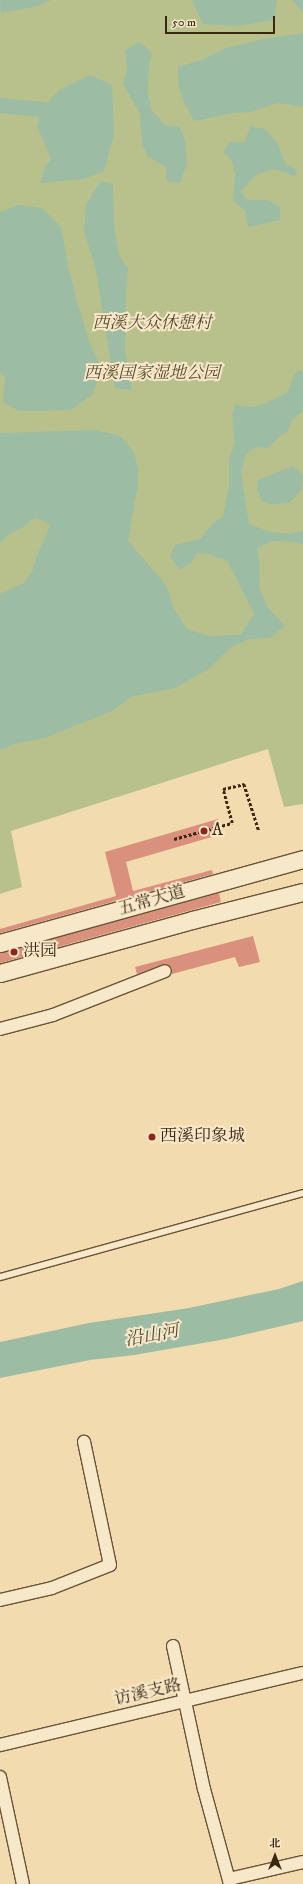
<!DOCTYPE html>
<meta charset="utf-8">
<style>
body{margin:0}
#map{position:relative;width:303px;height:1884px;overflow:hidden;background:#f2dbae;font-family:"IM FELL DW Pica","Noto Serif SC",serif}
div>[style]{position:absolute}
[style*='--x']{left:calc(var(--x)*1px);top:calc(var(--y)*1px);width:calc(var(--w)*1px);rotate:calc(var(--a)*1deg)}
.green>*{inset:0;background:#b8c18c}
.water>*{inset:0;background:#9cbca4}
.canal>*{height:15px;margin:-7.5px;padding:0 7.5px;transform-origin:7.5px;border-radius:7.5px;background:#9cbca4}
.building>*{inset:0;background:#d9907c}
.path>*{height:2.5px;margin-top:-1.25px;transform-origin:0;background:repeating-linear-gradient(90deg,#3b260f 0 3px,transparent 0 5px)}
.roads{filter:drop-shadow(1px 0 #695337) drop-shadow(-1px 0 #695337) drop-shadow(0 1px #695337) drop-shadow(0 -1px #695337)}
.service>*{height:6px;margin:-3px;padding:0 3px;transform-origin:3px;border-radius:3px;background:#f7e8ca}
.minor>*{height:12px;margin:-6px;padding:0 6px;transform-origin:6px;border-radius:6px;background:#f7e8ca}
.secondary>*{height:17px;margin:-8.5px;padding:0 8.5px;transform-origin:8.5px;border-radius:8.5px;background:#f7e8ca}
.dots>*{width:11px;height:11px;translate:-50% -50%;box-sizing:border-box;border:2px solid #f7e8ca;border-radius:50%}
span{translate:-50% -50%;white-space:nowrap;text-align:center;line-height:1.15;-webkit-text-stroke:4px #f7e8ca;paint-order:stroke}
.park-label{font-size:17px;color:#5a4d2e;font-style:italic}
.poi-label{font-size:17px;color:#3b260f}
.left{translate:0 -50%;text-align:left}
.street-label{font-size:17px;color:#3b260f}
.water-label{font-size:18px;color:#534c34;font-style:italic}
.north{position:absolute;left:255px;top:1836px;width:40px;height:40px;-webkit-text-stroke:3px #f7e8ca;paint-order:stroke;rotate:0deg;font-size:11px;font-weight:700;line-height:16px;text-align:center;color:#3b260f}
.north::after{content:'';display:block;margin:auto;width:14px;height:18px;background:#3b260f;clip-path:polygon(50% 0,100% 100%,50% 72%,0 100%)}
.scale{position:absolute;left:165px;top:16px;width:110px;height:18px;box-sizing:border-box;border:2px solid #3b260f;border-top:0;padding-left:5px;font-size:12px;line-height:14px;white-space:nowrap;color:#3b260f;-webkit-text-stroke:3px #f7e8ca;paint-order:stroke}
</style>
<div id="map">
<div class="green">
<i style="clip-path:polygon(0 0,303px 0,303px 804px,284px 807px,268px 749px,11px 831px,22px 887px,0 894px)"></i>
</div>
<div class="water">
<i style="clip-path:polygon(0 0,51px 0,38px 6px,1px 13px)"></i>
<i style="clip-path:polygon(192px 0,277px 0,274px 20px,238px 26px,203px 24px)"></i>
<i style="clip-path:polygon(292px 0,303px 0,303px 13px,293px 1px)"></i>
<i style="clip-path:polygon(303px 33px,303px 107px,277px 103px,251px 112px,232px 113px,194px 121px,184px 102px,178px 84px,178px 67px,201px 60px,226px 48px,264px 39px)"></i>
<i style="clip-path:polygon(140px 42px,152px 53px,149px 66px,148px 94px,152px 111px,165px 125px,180px 127px,185px 141px,187px 164px,180px 183px,167px 182px,166px 167px,148px 157px,142px 144px,140px 114px,123px 84px,127px 68px,125px 50px)"></i>
<i style="clip-path:polygon(90px 75px,112px 85px,114px 134px,104px 171px,84px 179px,40px 183px,45px 167px,51px 159px,37px 126px,42px 109px,59px 90px)"></i>
<i style="clip-path:polygon(250px 126px,265px 129px,278px 144px,285px 163px,297px 170px,295px 176px,274px 169px,256px 175px,241px 191px,247px 200px,267px 200px,280px 207px,280px 220px,248px 227px,245px 211px,233px 199px,235px 174px,232px 161px,223px 151px,230px 142px,245px 142px)"></i>
<i style="clip-path:polygon(101px 181px,113px 184px,114px 227px,119px 255px,128px 268px,126px 293px,125px 351px,132px 390px,115px 388px,96px 270px,84px 231px,86px 204px)"></i>
<i style="clip-path:polygon(18px 205px,42px 208px,61px 227px,69px 270px,77px 301px,89px 341px,102px 370px,92px 395px,71px 410px,19px 411px,3px 402px,5px 377px,0 371px,0 212px)"></i>
<i style="clip-path:polygon(299px 370px,303px 372px,303px 411px,292px 420px,288px 431px,280px 436px,267px 448px,255px 447px,246px 454px,241px 473px,249px 524px,271px 532px,289px 534px,303px 531px,303px 544px,294px 542px,272px 541px,257px 548px,260px 565px,259px 587px,268px 608px,285px 626px,270px 638px,250px 639px,231px 647px,210px 668px,175px 688px,133px 696px,112px 711px,41px 739px,18px 743px,0 750px,0 594px,24px 583px,32px 572px,37px 555px,50px 526px,42px 520px,34px 518px,25px 526px,8px 535px,0 543px,0 433px,95px 430px,120px 436px,134px 452px,138px 469px,138px 484px,128px 541px,166px 585px,174px 609px,187px 629px,209px 636px,240px 635px,254px 614px,227px 561px,209px 554px,197px 553px,192px 562px,180px 570px,170px 556px,175px 545px,200px 539px,215px 521px,223px 517px,229px 484px,229px 459px,235px 443px,232px 415px,235px 405px,252px 407px,267px 403px,288px 392px,294px 375px)"></i>
<i style="clip-path:polygon(293px 466px,303px 474px,302px 490px,289px 503px,272px 504px,262px 501px,257px 490px,258px 480px)"></i>
<i style="clip-path:polygon(303px 1281px,303px 1321px,226px 1339px,134px 1355px,90px 1360px,0 1378px,0 1342px,89px 1323px,189px 1308px,279px 1289px)"></i>
</div>
<div class="canal">
<i style="--x:0;--y:105;--w:42;--a:5.4"></i>
</div>
<div class="building">
<i style="clip-path:polygon(218px 819px,222px 834px,126px 862px,133px 891px,212px 870px,213px 874px,0 933px,0 929px,116px 896px,105px 852px)"></i>
<i style="clip-path:polygon(219px 893px,221px 902px,0 963px,0 953px)"></i>
<i style="clip-path:polygon(253px 936px,260px 962px,239px 967px,235px 957px,172px 974px,172px 968px,166px 964px,137px 974px,135px 967px)"></i>
</div>
<div class="path">
<i style="--x:174;--y:839;--w:60;--a:-15.4"></i>
<i style="--x:232;--y:823;--w:35;--a:-105"></i>
<i style="--x:223;--y:789;--w:22;--a:-13"></i>
<i style="--x:244;--y:784;--w:49;--a:72.3"></i>
</div>
<div class="roads">
<div class="service">
<i style="--x:0;--y:1277;--w:314;--a:-15.5"></i>
</div>
<div class="minor">
<i style="--x:0;--y:1029;--w:55;--a:-14.8"></i>
<i style="--x:53;--y:1015;--w:120;--a:-21.4"></i>
<i style="--x:0;--y:1600;--w:53;--a:-13"></i>
<i style="--x:52;--y:1588;--w:62;--a:-21.6"></i>
<i style="--x:110;--y:1565;--w:126;--a:-101.9"></i>
<i style="--x:173;--y:1646;--w:146;--a:77.8"></i>
<i style="--x:204;--y:1789;--w:98;--a:74.7"></i>
<i style="--x:0;--y:1745;--w:311;--a:-13.4"></i>
<i style="--x:0;--y:1777;--w:109;--a:77.9"></i>
<i style="--x:229;--y:1879;--w:76;--a:-12.9"></i>
</div>
<div class="secondary">
<i style="--x:0;--y:943;--w:314;--a:-15.5"></i>
<i style="--x:0;--y:973;--w:199;--a:-15.4"></i>
<i style="--x:192;--y:920;--w:114;--a:-14.2"></i>
</div>
</div>
<div class="dots">
<i style="left:204px;top:831px;background:#8f2418"></i>
<i style="left:14px;top:952px;background:#8f2418"></i>
<i style="left:152px;top:1137px;background:#8f2418"></i>
</div>
<div class="park-label">
<span style="left:152px;top:324px">西溪大众休憩村</span>
<span style="left:152px;top:374px">西溪国家湿地公园</span>
</div>
<div class="poi-label">
<span class="left" style="left:212px;top:831px">A</span>
<span class="left" style="left:23px;top:952px">洪园</span>
<span class="left" style="left:160px;top:1137px">西溪印象城</span>
</div>
<div class="street-label">
<span style="left:152px;top:901px;rotate:-16deg">五常大道</span>
<span style="left:148px;top:1693px;rotate:-13deg">访溪支路</span>
</div>
<div class="water-label">
<span style="left:152px;top:1336px;rotate:-10deg">沿山河</span>
</div>
<div class="north">北</div>
<div class="scale">50 m</div>
</div>
